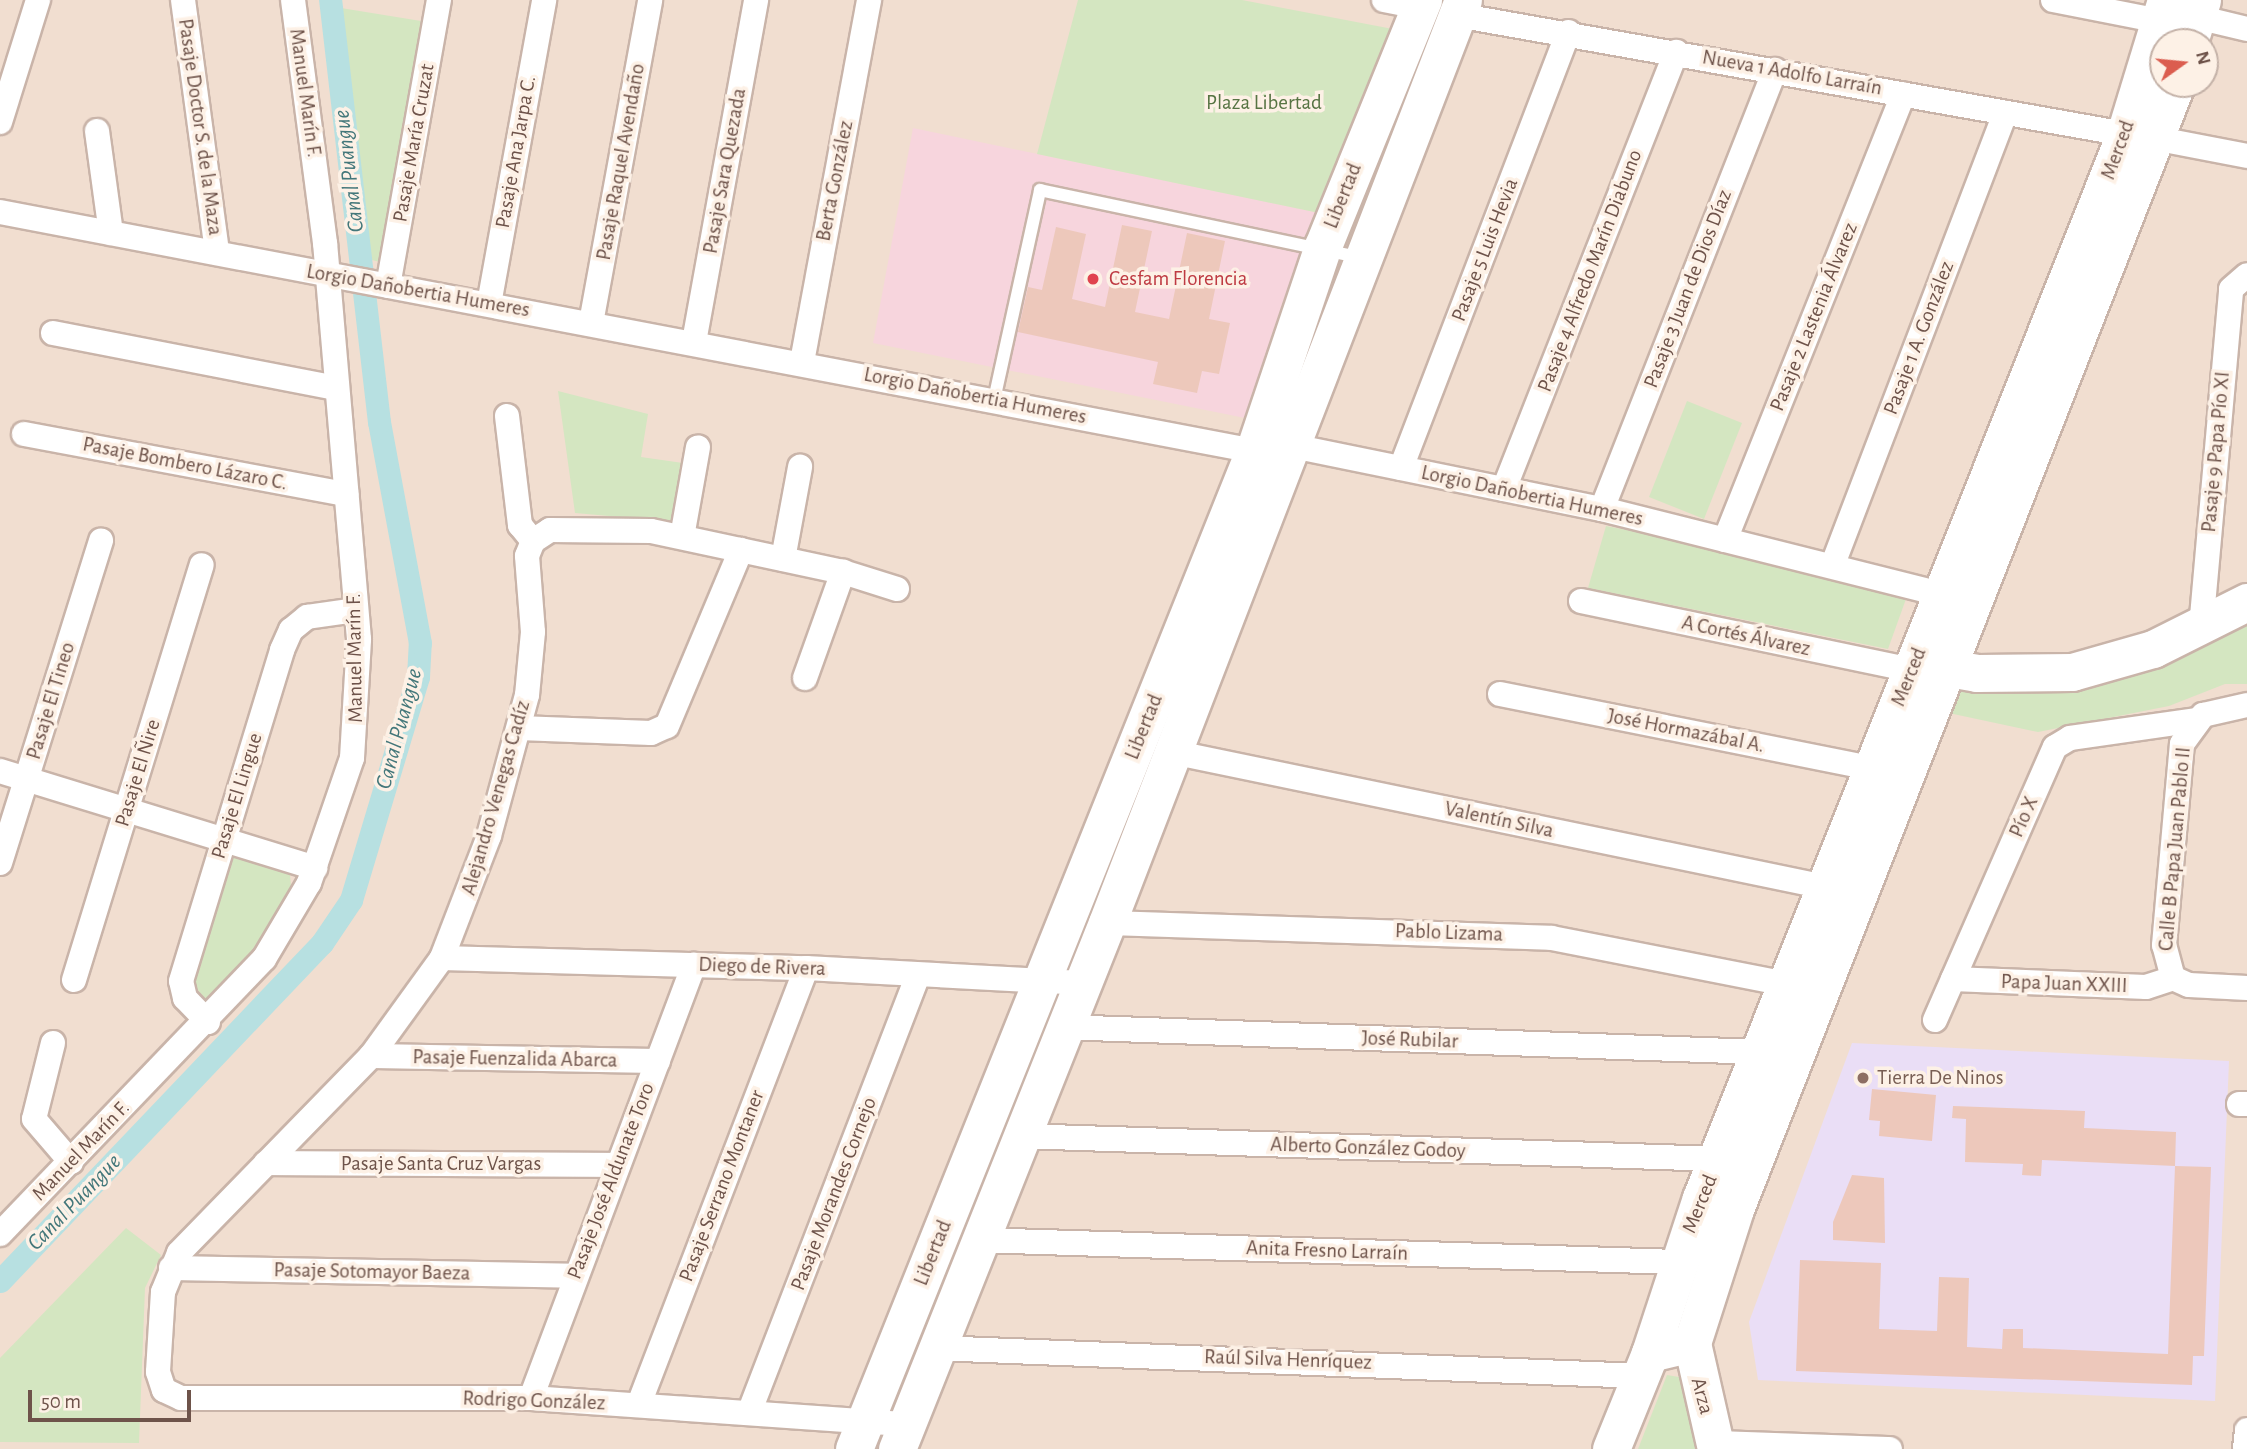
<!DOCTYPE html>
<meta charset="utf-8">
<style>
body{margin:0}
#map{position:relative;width:2247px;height:1449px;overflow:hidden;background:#faede1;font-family:"Alegreya Sans",sans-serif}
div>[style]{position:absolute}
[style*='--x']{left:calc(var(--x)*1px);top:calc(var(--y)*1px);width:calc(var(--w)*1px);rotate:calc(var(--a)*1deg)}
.residential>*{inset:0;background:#f1ded0}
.education>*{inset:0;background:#eadef6}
.medical>*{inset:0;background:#f7d5dd}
.green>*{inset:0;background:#d4e6c1}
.canal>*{height:23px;margin:-11.5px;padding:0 11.5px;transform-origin:11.5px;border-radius:11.5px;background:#b7e0e1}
.building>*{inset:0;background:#edc8bb}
.roads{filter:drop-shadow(2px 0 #c9b4a9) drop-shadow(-2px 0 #c9b4a9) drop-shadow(0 2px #c9b4a9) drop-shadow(0 -2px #c9b4a9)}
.lane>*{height:12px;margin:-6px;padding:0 6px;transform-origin:6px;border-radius:6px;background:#fff}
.street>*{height:24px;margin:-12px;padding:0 12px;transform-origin:12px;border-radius:12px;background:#fff}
.secondary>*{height:37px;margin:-18.5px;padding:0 18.5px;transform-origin:18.5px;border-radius:18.5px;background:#fff}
.dots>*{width:19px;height:19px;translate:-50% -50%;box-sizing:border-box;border:4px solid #fdf1e6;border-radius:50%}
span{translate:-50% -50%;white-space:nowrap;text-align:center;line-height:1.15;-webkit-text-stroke:7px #fdf1e6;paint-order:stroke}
.street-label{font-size:21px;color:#6e534a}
.park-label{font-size:21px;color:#577443}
.health-label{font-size:21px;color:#be3a42}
.left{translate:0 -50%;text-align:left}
.education-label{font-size:21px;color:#785e54}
.water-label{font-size:23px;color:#43777a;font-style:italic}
.north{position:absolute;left:2149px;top:28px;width:70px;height:70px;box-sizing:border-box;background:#fdf1e6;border:2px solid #c4b2a8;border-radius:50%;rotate:75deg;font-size:19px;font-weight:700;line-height:28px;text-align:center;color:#6e534a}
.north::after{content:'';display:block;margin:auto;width:24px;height:32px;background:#db5d4f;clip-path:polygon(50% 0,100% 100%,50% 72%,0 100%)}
.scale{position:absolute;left:28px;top:1390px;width:163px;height:32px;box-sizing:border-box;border:4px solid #6e534a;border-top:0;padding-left:9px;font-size:21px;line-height:24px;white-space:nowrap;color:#6e534a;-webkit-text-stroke:5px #fdf1e6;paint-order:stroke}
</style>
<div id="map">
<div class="residential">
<i style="clip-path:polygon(evenodd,0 0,2247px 0,2247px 1449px,0 1449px,0 0,2163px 42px,2205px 42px,2205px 84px,2163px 84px,2163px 42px)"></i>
</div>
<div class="education">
<i style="clip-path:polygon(1852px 1043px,2229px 1061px,2215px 1401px,1758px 1380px,1749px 1322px)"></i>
</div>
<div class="medical">
<i style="clip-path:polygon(913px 128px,1324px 214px,1250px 419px,873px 343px)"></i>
</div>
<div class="green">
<i style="clip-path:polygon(1078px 0,1242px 0,1398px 30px,1324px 214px,1037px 154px)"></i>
<i style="clip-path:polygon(341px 8px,421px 21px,384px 263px,368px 259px)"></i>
<i style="clip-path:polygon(558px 391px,648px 414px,641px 457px,690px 464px,677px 522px,575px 513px)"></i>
<i style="clip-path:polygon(1687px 401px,1742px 423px,1704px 519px,1649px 497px)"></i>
<i style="clip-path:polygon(1606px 526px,1911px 585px,1888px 649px,1588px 588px)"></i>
<i style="clip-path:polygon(2247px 609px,2247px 684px,2225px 684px,2169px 706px,2038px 732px,1944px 712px,1955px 683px)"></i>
<i style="clip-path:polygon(234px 856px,290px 874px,291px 887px,264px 940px,206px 1000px,193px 984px)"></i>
<i style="clip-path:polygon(126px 1228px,161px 1255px,145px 1288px,139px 1443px,0 1442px,0 1358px)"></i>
<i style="clip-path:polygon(1667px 1375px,1691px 1379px,1703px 1449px,1638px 1449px)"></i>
</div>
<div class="canal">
<i style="--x:0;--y:1281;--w:467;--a:-46.4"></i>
<i style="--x:322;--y:943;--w:52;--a:-56"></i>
<i style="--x:351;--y:900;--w:233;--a:-73.3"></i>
<i style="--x:418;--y:677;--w:34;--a:-87"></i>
<i style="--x:420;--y:643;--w:225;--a:-100.5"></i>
<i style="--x:379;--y:422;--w:425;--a:-96.6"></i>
</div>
<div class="building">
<i style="clip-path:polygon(1122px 225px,1152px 231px,1135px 312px,1169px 319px,1187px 233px,1225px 241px,1209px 319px,1230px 323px,1219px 374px,1202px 371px,1197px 393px,1153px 384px,1158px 362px,1018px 332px,1028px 287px,1042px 290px,1056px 227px,1086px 234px,1072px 299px,1105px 307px)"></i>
<i style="clip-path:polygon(1872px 1089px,1936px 1095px,1932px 1141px,1879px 1136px,1880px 1121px,1869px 1120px)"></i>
<i style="clip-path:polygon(1953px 1106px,2085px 1111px,2084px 1128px,2176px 1132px,2175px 1166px,2042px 1160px,2041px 1176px,2022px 1175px,2023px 1164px,1965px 1162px,1966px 1119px,1952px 1118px)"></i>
<i style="clip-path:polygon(2175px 1166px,2211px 1167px,2204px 1356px,2193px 1356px,2192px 1385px,1796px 1371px,1800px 1260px,1881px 1263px,1879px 1329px,1937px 1331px,1939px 1277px,1969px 1278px,1967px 1347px,2002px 1349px,2003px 1329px,2023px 1329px,2023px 1348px,2168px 1354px)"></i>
<i style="clip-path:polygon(1852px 1175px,1884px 1178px,1885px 1243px,1833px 1240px,1833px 1222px)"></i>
</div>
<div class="roads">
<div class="lane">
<i style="--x:994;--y:400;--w:215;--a:-77.6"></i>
<i style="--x:1040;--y:190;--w:329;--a:11.9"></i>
</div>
<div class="street">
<i style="--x:183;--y:0;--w:255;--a:82.3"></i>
<i style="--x:1384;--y:0;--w:37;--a:11"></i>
<i style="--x:2053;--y:0;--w:109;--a:11.1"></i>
<i style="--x:2160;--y:21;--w:37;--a:-6"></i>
<i style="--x:2197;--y:17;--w:51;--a:13.5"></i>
<i style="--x:1457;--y:15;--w:679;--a:10.1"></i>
<i style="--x:0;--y:122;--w:128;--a:-72.7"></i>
<i style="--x:97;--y:131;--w:103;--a:82.2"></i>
<i style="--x:2159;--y:139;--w:90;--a:10.9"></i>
<i style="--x:0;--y:212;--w:1277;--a:10.79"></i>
<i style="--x:1254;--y:451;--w:38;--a:-7"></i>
<i style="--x:1292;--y:446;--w:316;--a:11.5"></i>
<i style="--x:1602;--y:509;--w:354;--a:14.1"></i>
<i style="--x:388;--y:286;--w:291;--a:-79.9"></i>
<i style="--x:489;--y:304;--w:309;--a:-79.7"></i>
<i style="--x:591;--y:323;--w:328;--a:-79.6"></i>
<i style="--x:53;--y:333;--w:289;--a:11"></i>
<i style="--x:694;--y:342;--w:348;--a:-79.7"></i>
<i style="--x:802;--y:362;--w:368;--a:-79.5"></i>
<i style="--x:507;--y:416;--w:110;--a:83.2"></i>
<i style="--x:520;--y:525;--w:21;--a:51"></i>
<i style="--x:24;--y:434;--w:328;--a:10.6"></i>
<i style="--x:1401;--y:468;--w:467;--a:-69"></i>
<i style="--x:1504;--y:489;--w:470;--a:-68.5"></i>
<i style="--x:1602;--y:509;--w:472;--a:-68.5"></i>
<i style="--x:682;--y:537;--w:91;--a:-79.9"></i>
<i style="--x:1725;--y:540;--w:480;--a:-68.2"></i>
<i style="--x:783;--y:559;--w:94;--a:-79.5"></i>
<i style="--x:1833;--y:564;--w:483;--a:-69.1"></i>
<i style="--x:897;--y:589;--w:57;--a:-162.5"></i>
<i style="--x:843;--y:572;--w:196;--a:-167.9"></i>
<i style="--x:651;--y:531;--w:101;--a:-179.4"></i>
<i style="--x:550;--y:530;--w:20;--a:147"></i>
<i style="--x:533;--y:541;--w:16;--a:112"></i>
<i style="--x:527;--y:556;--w:76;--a:85.5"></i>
<i style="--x:533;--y:632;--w:63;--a:95.4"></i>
<i style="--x:527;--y:695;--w:146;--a:105.1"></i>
<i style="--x:489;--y:836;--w:131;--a:111.1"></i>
<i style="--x:442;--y:958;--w:121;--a:125.9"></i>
<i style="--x:371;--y:1056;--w:275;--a:134.3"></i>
<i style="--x:179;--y:1253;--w:42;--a:112.3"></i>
<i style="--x:163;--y:1292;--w:80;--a:93.6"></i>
<i style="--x:158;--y:1372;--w:19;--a:72"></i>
<i style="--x:164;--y:1390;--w:19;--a:25"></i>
<i style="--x:181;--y:1398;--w:350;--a:0"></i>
<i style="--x:531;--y:1398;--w:376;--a:4"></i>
<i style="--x:1581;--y:601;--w:338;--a:11.8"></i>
<i style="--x:2201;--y:628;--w:340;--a:-84.9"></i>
<i style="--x:2231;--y:289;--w:21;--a:-41"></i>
<i style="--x:805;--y:678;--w:113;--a:-70.3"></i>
<i style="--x:1500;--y:694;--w:379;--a:11.3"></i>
<i style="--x:519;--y:728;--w:132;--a:2.2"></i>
<i style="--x:651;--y:733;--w:17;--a:-24"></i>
<i style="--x:667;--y:726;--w:191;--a:-67.2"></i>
<i style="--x:1172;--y:752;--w:667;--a:11.68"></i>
<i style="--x:0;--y:771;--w:330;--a:17.1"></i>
<i style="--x:0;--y:863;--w:338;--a:-72.6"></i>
<i style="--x:1107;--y:923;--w:445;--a:1.9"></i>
<i style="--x:1552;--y:938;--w:238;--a:11.1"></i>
<i style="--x:442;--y:958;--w:364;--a:1.6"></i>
<i style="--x:806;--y:968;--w:275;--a:3.1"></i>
<i style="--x:2173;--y:978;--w:34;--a:-105"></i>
<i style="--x:2164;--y:945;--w:202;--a:-84.9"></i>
<i style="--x:2182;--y:744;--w:36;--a:-54"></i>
<i style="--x:2203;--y:715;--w:45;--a:-12.8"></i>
<i style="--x:2173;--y:978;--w:17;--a:24"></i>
<i style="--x:2189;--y:985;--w:58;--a:3"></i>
<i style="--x:1953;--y:979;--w:193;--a:2.4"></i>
<i style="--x:2146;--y:987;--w:28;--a:-18"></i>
<i style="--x:74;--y:980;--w:434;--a:-72.9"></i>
<i style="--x:1935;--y:1020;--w:298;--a:-66.3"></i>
<i style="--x:2055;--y:747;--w:17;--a:-31"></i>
<i style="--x:2070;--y:738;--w:127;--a:-8.1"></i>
<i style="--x:208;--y:1022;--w:33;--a:-134"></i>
<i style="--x:185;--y:998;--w:17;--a:-103"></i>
<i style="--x:181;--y:981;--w:346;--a:-73"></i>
<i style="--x:282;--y:650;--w:22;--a:-66"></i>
<i style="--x:291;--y:630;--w:21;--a:-39"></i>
<i style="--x:307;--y:617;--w:49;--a:-8.1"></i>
<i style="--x:1061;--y:1027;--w:698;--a:2.05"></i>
<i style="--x:53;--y:1043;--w:78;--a:104"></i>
<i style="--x:34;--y:1119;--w:57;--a:49.3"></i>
<i style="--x:371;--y:1056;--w:287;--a:1"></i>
<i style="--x:2239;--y:1104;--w:8;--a:0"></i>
<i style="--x:1019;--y:1136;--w:699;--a:1.88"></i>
<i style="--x:266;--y:1163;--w:351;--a:0.3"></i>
<i style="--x:0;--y:1234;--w:381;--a:-46.2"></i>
<i style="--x:264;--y:959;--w:88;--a:-59.4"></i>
<i style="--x:309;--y:883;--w:132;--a:-71"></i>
<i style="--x:352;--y:758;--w:119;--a:-86.6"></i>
<i style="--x:359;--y:639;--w:397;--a:-94.9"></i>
<i style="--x:325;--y:243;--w:245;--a:-97.5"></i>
<i style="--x:977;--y:1240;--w:701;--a:1.8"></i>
<i style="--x:171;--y:1268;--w:403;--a:1.1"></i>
<i style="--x:935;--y:1348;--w:707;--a:2.27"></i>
<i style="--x:531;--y:1398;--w:463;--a:-69.4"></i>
<i style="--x:639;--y:1404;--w:467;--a:-69"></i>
<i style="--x:749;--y:1413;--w:469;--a:-68.9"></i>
<i style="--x:1715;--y:1443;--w:175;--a:2"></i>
<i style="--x:2245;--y:1449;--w:19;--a:-84"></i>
</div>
<div class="secondary">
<i style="--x:2189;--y:42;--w:44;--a:-72.8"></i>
<i style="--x:1926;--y:664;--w:52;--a:10"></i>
<i style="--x:1977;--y:673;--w:95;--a:-0.6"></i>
<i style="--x:2072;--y:672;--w:84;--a:-15.9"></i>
<i style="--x:2153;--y:649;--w:105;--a:-26.6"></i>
<i style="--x:1692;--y:1343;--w:109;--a:77.2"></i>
<i style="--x:1650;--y:1353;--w:43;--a:-13.4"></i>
<i style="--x:1692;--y:1343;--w:141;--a:-72.2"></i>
<i style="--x:1735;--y:1209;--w:1208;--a:-68.59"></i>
<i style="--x:854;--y:1449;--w:1075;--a:-68.16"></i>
<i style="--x:1254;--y:451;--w:216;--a:-71.4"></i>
<i style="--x:1323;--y:246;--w:266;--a:-67.9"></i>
<i style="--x:897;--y:1449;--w:566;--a:-68.24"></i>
<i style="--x:1107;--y:923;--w:989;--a:-68.91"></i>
<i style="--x:1611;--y:1449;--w:104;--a:-67.9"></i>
<i style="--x:1650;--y:1353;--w:163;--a:-71.8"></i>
<i style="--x:1701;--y:1198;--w:1145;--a:-68.27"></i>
<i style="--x:2125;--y:134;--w:140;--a:-73"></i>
</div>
</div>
<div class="dots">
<i style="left:1093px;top:279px;background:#e0444e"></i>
<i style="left:1863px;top:1078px;background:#8d6e63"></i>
</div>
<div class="street-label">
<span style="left:1792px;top:73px;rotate:10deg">Nueva 1 Adolfo Larraín</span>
<span style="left:305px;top:93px;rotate:82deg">Manuel Marín F.</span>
<span style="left:200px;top:127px;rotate:82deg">Pasaje Doctor S. de la Maza</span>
<span style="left:414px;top:143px;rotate:-80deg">Pasaje María Cruzat</span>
<span style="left:2118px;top:150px;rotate:-70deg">Merced</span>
<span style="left:516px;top:152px;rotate:-80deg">Pasaje Ana Jarpa C.</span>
<span style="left:621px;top:162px;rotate:-80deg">Pasaje Raquel Avendaño</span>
<span style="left:725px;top:171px;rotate:-80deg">Pasaje Sara Quezada</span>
<span style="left:835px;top:181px;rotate:-79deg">Berta González</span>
<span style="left:1343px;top:196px;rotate:-68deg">Libertad</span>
<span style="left:1485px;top:250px;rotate:-69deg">Pasaje 5 Luis Hevia</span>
<span style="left:1590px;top:271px;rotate:-69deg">Pasaje 4 Alfredo Marín Diabuno</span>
<span style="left:1688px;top:289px;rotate:-69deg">Pasaje 3 Juan de Dios Díaz</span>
<span style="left:418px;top:291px;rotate:10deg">Lorgio Dañobertia Humeres</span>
<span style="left:1814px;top:317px;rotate:-68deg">Pasaje 2 Lastenia Álvarez</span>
<span style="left:1919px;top:338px;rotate:-69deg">Pasaje 1 A. González</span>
<span style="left:975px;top:396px;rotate:11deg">Lorgio Dañobertia Humeres</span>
<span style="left:2216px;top:452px;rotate:-85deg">Pasaje 9 Papa Pío XI</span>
<span style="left:185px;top:464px;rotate:11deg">Pasaje Bombero Lázaro C.</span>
<span style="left:1532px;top:496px;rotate:12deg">Lorgio Dañobertia Humeres</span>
<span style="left:1746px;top:636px;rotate:12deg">A Cortés Álvarez</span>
<span style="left:355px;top:658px;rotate:-91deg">Manuel Marín F.</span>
<span style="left:1909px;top:677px;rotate:-68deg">Merced</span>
<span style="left:51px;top:701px;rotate:-73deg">Pasaje El Tineo</span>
<span style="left:1144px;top:727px;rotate:-68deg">Libertad</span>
<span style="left:1686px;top:731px;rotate:11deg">José Hormazábal A.</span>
<span style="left:138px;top:773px;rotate:-73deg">Pasaje El Ñire</span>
<span style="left:237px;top:796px;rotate:-73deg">Pasaje El Lingue</span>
<span style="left:496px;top:798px;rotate:-74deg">Alejandro Venegas Cadíz</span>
<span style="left:2024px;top:817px;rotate:-66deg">Pío X</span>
<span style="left:1499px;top:820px;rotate:12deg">Valentín Silva</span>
<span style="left:2175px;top:849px;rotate:-85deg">Calle B Papa Juan Pablo II</span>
<span style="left:1449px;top:933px;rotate:2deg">Pablo Lizama</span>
<span style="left:762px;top:967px;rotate:2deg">Diego de Rivera</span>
<span style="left:2064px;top:984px;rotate:2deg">Papa Juan XXIII</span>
<span style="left:1410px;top:1040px;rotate:2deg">José Rubilar</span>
<span style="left:515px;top:1059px;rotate:1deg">Pasaje Fuenzalida Abarca</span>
<span style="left:1368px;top:1148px;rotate:2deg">Alberto González Godoy</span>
<span style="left:81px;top:1151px;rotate:-46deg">Manuel Marín F.</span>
<span style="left:441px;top:1164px">Pasaje Santa Cruz Vargas</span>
<span style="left:611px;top:1181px;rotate:-69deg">Pasaje José Aldunate Toro</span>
<span style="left:722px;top:1186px;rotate:-69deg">Pasaje Serrano Montaner</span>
<span style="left:834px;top:1194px;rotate:-69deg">Pasaje Morandes Cornejo</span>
<span style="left:1700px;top:1204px;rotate:-68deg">Merced</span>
<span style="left:1327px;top:1251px;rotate:2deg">Anita Fresno Larraín</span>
<span style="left:933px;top:1253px;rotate:-68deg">Libertad</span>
<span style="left:372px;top:1272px;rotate:1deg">Pasaje Sotomayor Baeza</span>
<span style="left:1288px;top:1360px;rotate:2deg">Raúl Silva Henríquez</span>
<span style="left:1702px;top:1396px;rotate:75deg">Arza</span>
<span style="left:534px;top:1401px;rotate:2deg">Rodrigo González</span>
</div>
<div class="park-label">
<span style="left:1264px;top:103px">Plaza Libertad</span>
</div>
<div class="health-label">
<span class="left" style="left:1109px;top:279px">Cesfam Florencia</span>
</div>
<div class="education-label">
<span class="left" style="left:1877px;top:1078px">Tierra De Ninos</span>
</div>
<div class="water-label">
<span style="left:350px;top:171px;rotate:-97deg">Canal Puangue</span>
<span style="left:400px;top:729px;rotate:-75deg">Canal Puangue</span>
<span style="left:75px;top:1203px;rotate:-46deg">Canal Puangue</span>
</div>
<div class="north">N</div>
<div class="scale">50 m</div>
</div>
